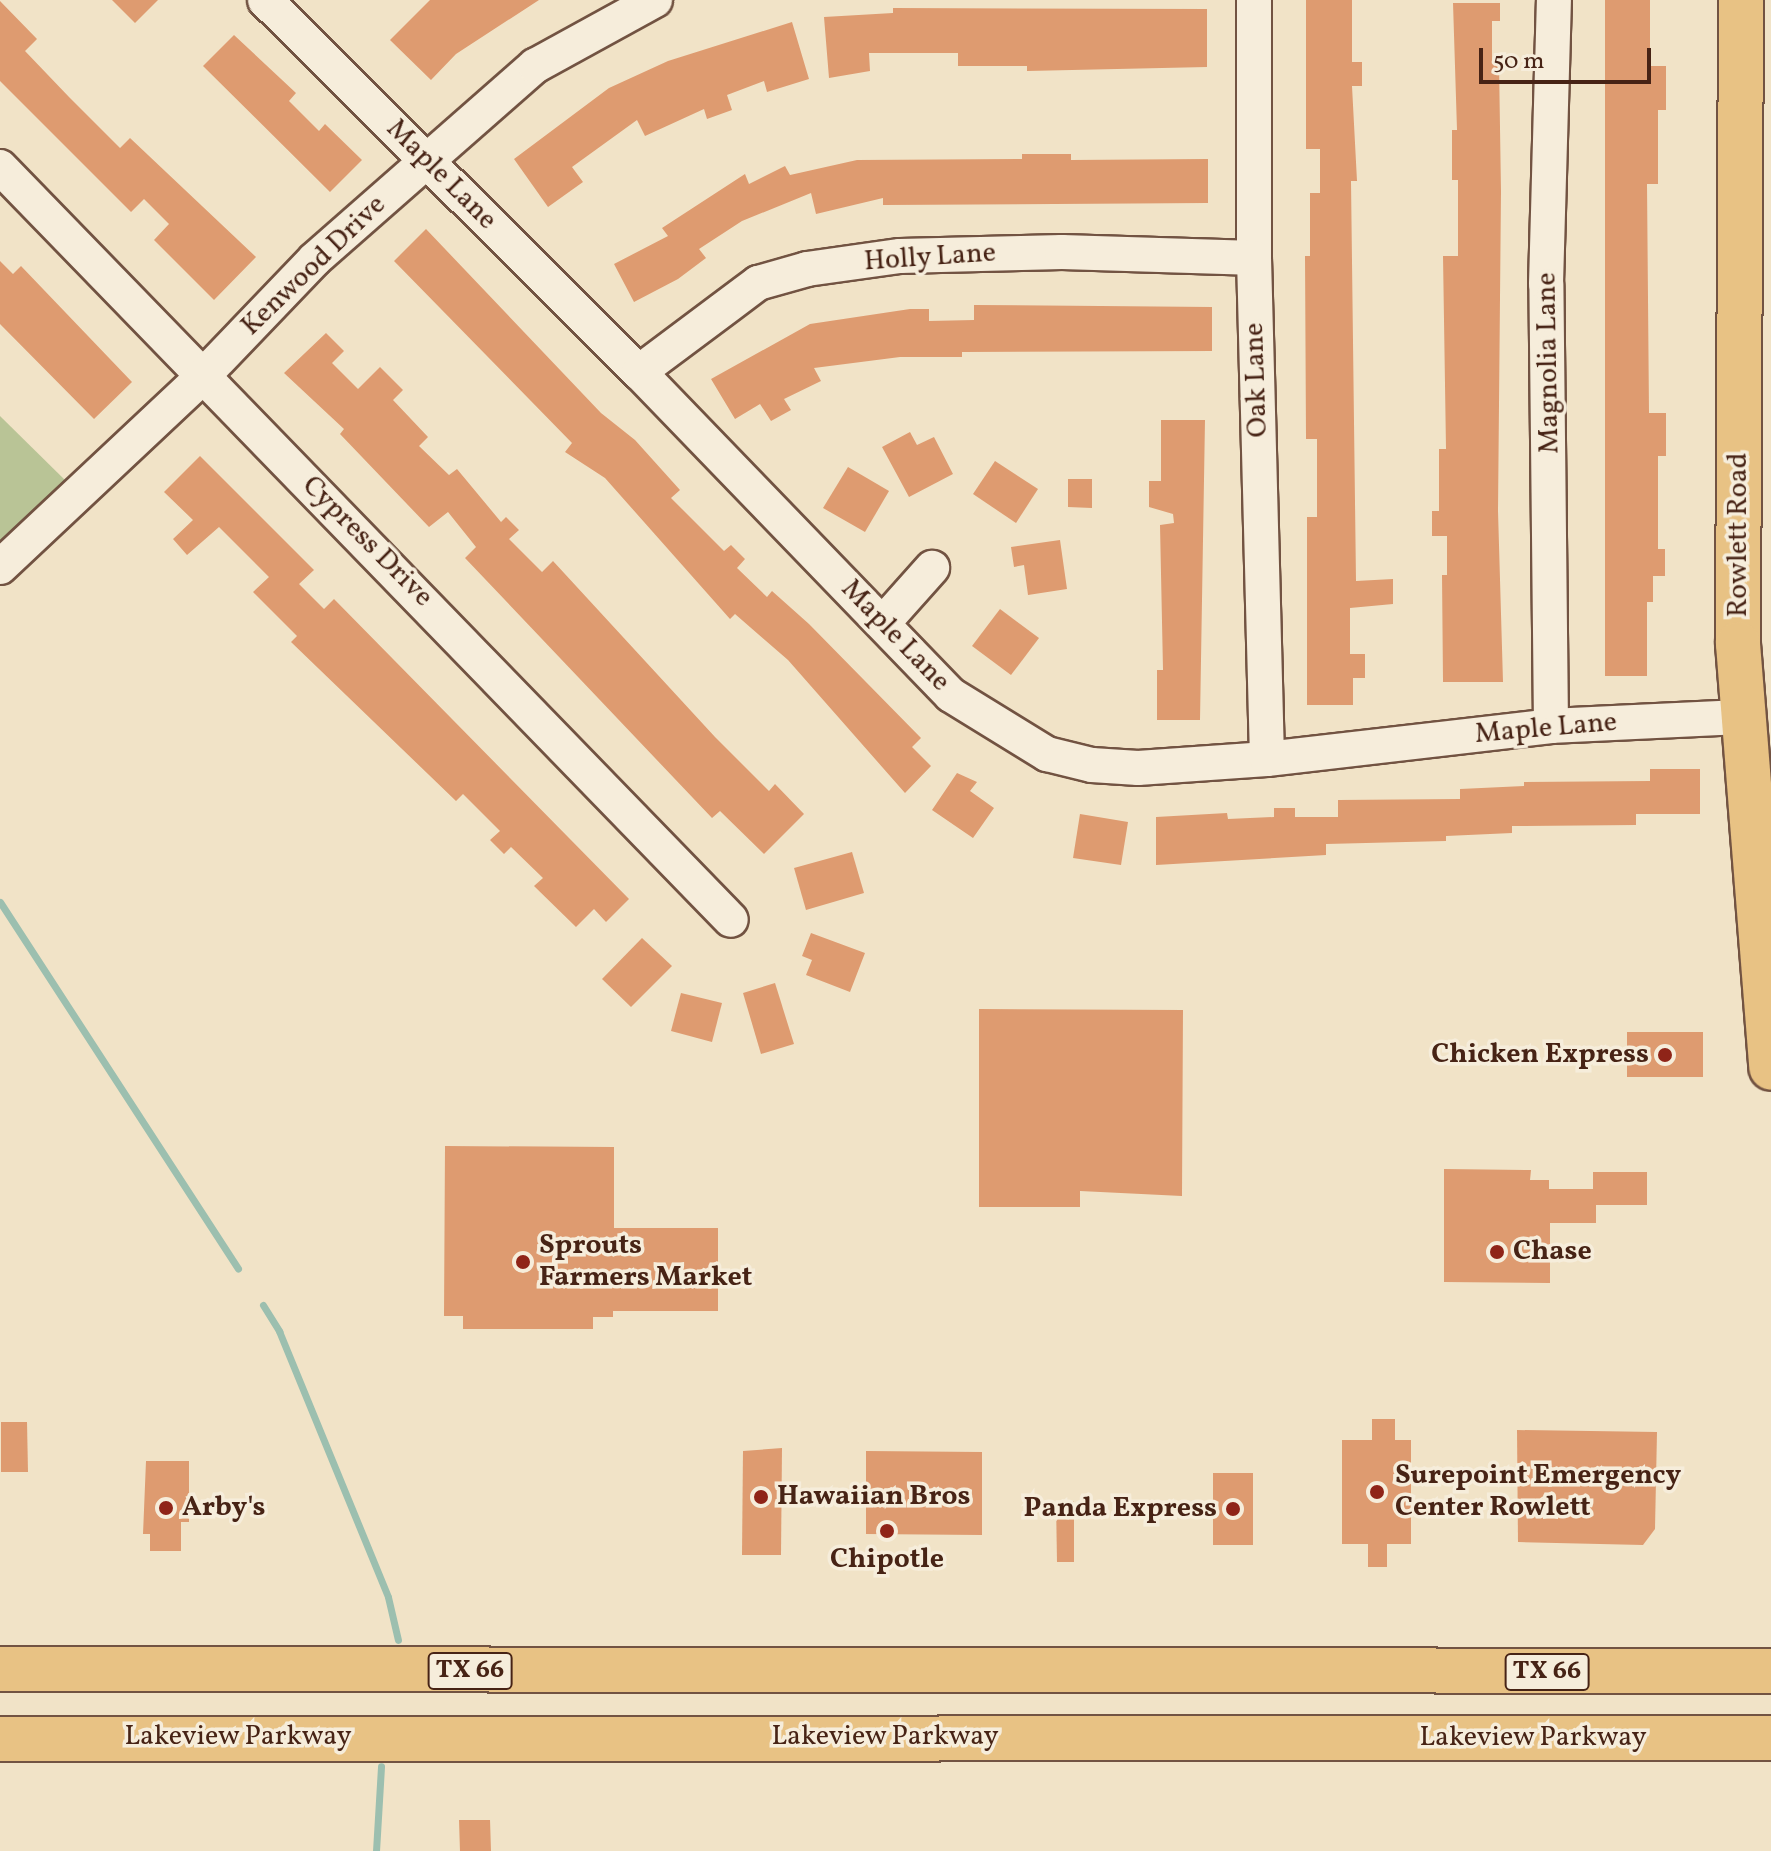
<!DOCTYPE html>
<style>
body{margin:0}
#map{position:relative;width:1771px;height:1851px;overflow:hidden;background:#f1e3c7;font-family:Vollkorn,serif}
div>[style]{position:absolute}
[style*='--x']{left:calc(var(--x)*1px);top:calc(var(--y)*1px);width:calc(var(--w)*1px);rotate:calc(var(--a)*1deg)}
.green>*{inset:0;background:#b9c496}
.stream>*{height:7px;margin:-3.5px;padding:0 3.5px;transform-origin:3.5px;border-radius:3.5px;background:#9cbfaf}
.building>*{inset:0;background:#de9b70}
.roads{filter:drop-shadow(2px 0 #725342) drop-shadow(-2px 0 #725342) drop-shadow(0 2px #725342) drop-shadow(0 -2px #725342)}
.minor>*{height:34px;margin:-17px;padding:0 17px;transform-origin:17px;border-radius:17px;background:#f6eddb}
.major>*{height:44px;margin:-22px;padding:0 22px;transform-origin:22px;border-radius:22px;background:#e8c284}
.dots>*{width:22px;height:22px;translate:-50% -50%;box-sizing:border-box;border:4px solid #f6eddb;border-radius:50%}
span{translate:-50% -50%;white-space:nowrap;text-align:center;line-height:1.15;-webkit-text-stroke:7px #f6eddb;paint-order:stroke}
.shield-label span{padding:2px 6px;background:#f6eddb;border:2px solid;border-radius:6px;-webkit-text-stroke-width:0}
.shield-label{font-size:26px;color:#472315;font-weight:700}
.street-label{font-size:28px;color:#472315}
.poi-label{font-size:28px;color:#472315;font-weight:700}
.right{translate:-100% -50%;text-align:right}
.left{translate:0 -50%;text-align:left}
.scale{position:absolute;left:1479px;top:48px;width:172px;height:36px;box-sizing:border-box;border:4px solid #472315;border-top:0;padding-left:10px;font-size:24px;line-height:28px;white-space:nowrap;color:#472315;-webkit-text-stroke:6px #f6eddb;paint-order:stroke}
</style>
<div id="map">
<div class="green">
<i style="clip-path:polygon(0 416px,68px 483px,0 547px)"></i>
</div>
<div class="stream">
<i style="--x:0;--y:902;--w:437;--a:57"></i>
<i style="--x:263;--y:1305;--w:31;--a:58"></i>
<i style="--x:279;--y:1331;--w:287;--a:67.7"></i>
<i style="--x:388;--y:1597;--w:44;--a:76.9"></i>
<i style="--x:376;--y:1851;--w:85;--a:-86.6"></i>
</div>
<div class="building">
<i style="clip-path:polygon(112px 0,158px 0,135px 23px)"></i>
<i style="clip-path:polygon(430px 0,539px 0,456px 54px,431px 80px,390px 40px)"></i>
<i style="clip-path:polygon(1306px 0,1352px 0,1352px 62px,1362px 62px,1362px 86px,1352px 86px,1357px 181px,1351px 181px,1356px 581px,1393px 579px,1393px 604px,1350px 608px,1350px 654px,1365px 654px,1365px 678px,1353px 678px,1353px 705px,1307px 705px,1307px 517px,1317px 517px,1317px 439px,1306px 439px,1305px 256px,1310px 256px,1310px 193px,1320px 193px,1320px 149px,1306px 149px)"></i>
<i style="clip-path:polygon(1605px 0,1650px 0,1650px 66px,1666px 66px,1666px 110px,1658px 110px,1658px 184px,1647px 184px,1649px 413px,1666px 413px,1666px 456px,1658px 456px,1658px 549px,1665px 549px,1665px 576px,1653px 576px,1653px 602px,1647px 602px,1647px 676px,1605px 676px)"></i>
<i style="clip-path:polygon(0 1px,37px 39px,25px 51px,69px 97px,120px 148px,130px 138px,256px 257px,214px 300px,154px 240px,169px 224px,144px 199px,131px 212px,0 81px)"></i>
<i style="clip-path:polygon(1453px 3px,1500px 3px,1500px 21px,1492px 21px,1492px 63px,1499px 63px,1501px 192px,1498px 511px,1503px 682px,1443px 682px,1442px 575px,1447px 575px,1447px 536px,1432px 536px,1432px 511px,1439px 511px,1439px 449px,1446px 449px,1443px 256px,1458px 256px,1458px 180px,1452px 180px,1452px 130px,1457px 130px)"></i>
<i style="clip-path:polygon(893px 8px,1207px 9px,1207px 67px,1027px 71px,1027px 66px,958px 66px,958px 53px,869px 53px,870px 71px,829px 78px,824px 17px,893px 13px)"></i>
<i style="clip-path:polygon(792px 22px,809px 79px,767px 92px,764px 81px,727px 95px,732px 110px,707px 119px,704px 109px,645px 136px,637px 120px,572px 167px,583px 182px,548px 207px,514px 159px,609px 88px,668px 61px)"></i>
<i style="clip-path:polygon(234px 35px,296px 93px,289px 101px,319px 131px,325px 124px,362px 160px,330px 192px,203px 66px)"></i>
<i style="clip-path:polygon(1022px 154px,1071px 154px,1071px 160px,1208px 159px,1208px 203px,883px 205px,883px 198px,816px 214px,811px 193px,742px 221px,699px 249px,706px 258px,678px 279px,634px 302px,614px 264px,668px 236px,662px 228px,745px 174px,749px 184px,785px 166px,790px 175px,857px 160px,1022px 159px)"></i>
<i style="clip-path:polygon(426px 229px,601px 413px,635px 440px,680px 490px,671px 498px,724px 551px,731px 545px,745px 559px,737px 568px,767px 597px,772px 591px,809px 624px,921px 738px,912px 747px,931px 766px,905px 793px,788px 660px,735px 614px,730px 619px,605px 478px,565px 452px,572px 443px,394px 261px)"></i>
<i style="clip-path:polygon(0 261px,13px 274px,21px 266px,132px 382px,94px 419px,0 324px)"></i>
<i style="clip-path:polygon(974px 305px,1212px 307px,1212px 351px,962px 352px,962px 357px,900px 357px,814px 368px,821px 381px,784px 399px,791px 410px,771px 421px,760px 404px,735px 419px,711px 379px,810px 324px,910px 309px,929px 309px,929px 321px,974px 320px)"></i>
<i style="clip-path:polygon(326px 333px,344px 351px,332px 363px,358px 389px,380px 367px,403px 390px,393px 400px,428px 437px,419px 446px,449px 475px,457px 469px,501px 522px,506px 517px,519px 530px,509px 539px,542px 572px,553px 561px,715px 737px,769px 791px,775px 784px,804px 814px,764px 854px,720px 811px,712px 818px,465px 558px,476px 547px,448px 512px,429px 527px,340px 434px,344px 429px,284px 373px)"></i>
<i style="clip-path:polygon(1161px 420px,1205px 420px,1200px 720px,1157px 720px,1157px 670px,1163px 670px,1160px 525px,1174px 523px,1173px 514px,1149px 507px,1149px 481px,1161px 481px)"></i>
<i style="clip-path:polygon(910px 432px,917px 445px,934px 437px,953px 474px,909px 497px,882px 447px)"></i>
<i style="clip-path:polygon(200px 456px,314px 570px,299px 584px,324px 609px,334px 599px,629px 899px,606px 922px,594px 909px,576px 927px,534px 886px,543px 878px,511px 847px,504px 854px,490px 840px,500px 831px,463px 794px,456px 801px,291px 642px,297px 636px,253px 592px,269px 577px,219px 527px,187px 555px,173px 539px,193px 520px,164px 492px)"></i>
<i style="clip-path:polygon(995px 461px,1038px 489px,1016px 523px,973px 494px)"></i>
<i style="clip-path:polygon(848px 467px,889px 491px,865px 532px,823px 508px)"></i>
<i style="clip-path:polygon(1068px 479px,1092px 479px,1092px 508px,1068px 507px)"></i>
<i style="clip-path:polygon(1060px 540px,1067px 589px,1028px 595px,1024px 565px,1014px 567px,1011px 547px)"></i>
<i style="clip-path:polygon(1000px 609px,1039px 638px,1011px 675px,972px 646px)"></i>
<i style="clip-path:polygon(1650px 769px,1700px 769px,1700px 814px,1636px 814px,1636px 825px,1512px 826px,1512px 833px,1446px 836px,1446px 841px,1326px 844px,1326px 855px,1156px 865px,1156px 817px,1227px 813px,1228px 819px,1274px 817px,1274px 808px,1295px 808px,1295px 817px,1338px 817px,1338px 800px,1460px 799px,1460px 789px,1524px 786px,1524px 782px,1650px 781px)"></i>
<i style="clip-path:polygon(957px 773px,977px 782px,970px 791px,994px 808px,973px 838px,932px 810px)"></i>
<i style="clip-path:polygon(1080px 814px,1128px 822px,1121px 865px,1073px 858px)"></i>
<i style="clip-path:polygon(852px 852px,864px 893px,806px 910px,794px 868px)"></i>
<i style="clip-path:polygon(811px 933px,865px 953px,850px 992px,806px 975px,812px 960px,802px 956px)"></i>
<i style="clip-path:polygon(642px 938px,672px 966px,631px 1007px,602px 979px)"></i>
<i style="clip-path:polygon(775px 983px,794px 1044px,761px 1054px,743px 993px)"></i>
<i style="clip-path:polygon(681px 993px,722px 1003px,712px 1042px,671px 1031px)"></i>
<i style="clip-path:polygon(979px 1009px,1183px 1010px,1182px 1196px,1080px 1191px,1080px 1207px,979px 1207px)"></i>
<i style="clip-path:polygon(1627px 1032px,1703px 1032px,1703px 1077px,1627px 1077px)"></i>
<i style="clip-path:polygon(445px 1146px,614px 1147px,614px 1228px,718px 1228px,718px 1311px,613px 1311px,613px 1317px,593px 1317px,593px 1329px,463px 1329px,463px 1316px,444px 1316px)"></i>
<i style="clip-path:polygon(1444px 1169px,1531px 1170px,1530px 1180px,1549px 1180px,1549px 1189px,1593px 1189px,1593px 1172px,1647px 1172px,1647px 1205px,1596px 1205px,1596px 1223px,1550px 1223px,1550px 1283px,1444px 1282px)"></i>
<i style="clip-path:polygon(1372px 1419px,1395px 1419px,1395px 1440px,1411px 1440px,1411px 1544px,1387px 1544px,1387px 1567px,1368px 1567px,1368px 1544px,1342px 1544px,1342px 1440px,1372px 1440px)"></i>
<i style="clip-path:polygon(1px 1422px,27px 1422px,28px 1472px,1px 1472px)"></i>
<i style="clip-path:polygon(1517px 1430px,1657px 1432px,1655px 1529px,1643px 1545px,1518px 1542px)"></i>
<i style="clip-path:polygon(782px 1448px,781px 1555px,742px 1555px,743px 1451px)"></i>
<i style="clip-path:polygon(866px 1451px,982px 1452px,982px 1535px,866px 1534px)"></i>
<i style="clip-path:polygon(146px 1461px,189px 1461px,189px 1522px,181px 1522px,181px 1551px,150px 1551px,150px 1534px,143px 1534px)"></i>
<i style="clip-path:polygon(1213px 1473px,1253px 1473px,1253px 1545px,1213px 1545px)"></i>
<i style="clip-path:polygon(1056px 1501px,1074px 1501px,1074px 1562px,1057px 1562px)"></i>
<i style="clip-path:polygon(459px 1820px,490px 1820px,491px 1851px,460px 1851px)"></i>
</div>
<div class="roads">
<div class="minor">
<i style="--x:265;--y:0;--w:528;--a:44.85"></i>
<i style="--x:639;--y:372;--w:449;--a:46"></i>
<i style="--x:951;--y:695;--w:113;--a:31.6"></i>
<i style="--x:1047;--y:754;--w:46;--a:13.7"></i>
<i style="--x:1092;--y:765;--w:46;--a:3.7"></i>
<i style="--x:1138;--y:768;--w:129;--a:-4"></i>
<i style="--x:1267;--y:759;--w:286;--a:-6.6"></i>
<i style="--x:1551;--y:726;--w:194;--a:-2.7"></i>
<i style="--x:1254;--y:0;--w:258;--a:90"></i>
<i style="--x:1254;--y:258;--w:501;--a:88.51"></i>
<i style="--x:0;--y:167;--w:1049;--a:45.85"></i>
<i style="--x:639;--y:372;--w:149;--a:-36.8"></i>
<i style="--x:758;--y:283;--w:51;--a:-15.9"></i>
<i style="--x:807;--y:269;--w:94;--a:-8"></i>
<i style="--x:900;--y:256;--w:162;--a:-1.4"></i>
<i style="--x:1062;--y:252;--w:192;--a:1.8"></i>
<i style="--x:0;--y:567;--w:277;--a:-43.2"></i>
<i style="--x:202;--y:377;--w:163;--a:-46.2"></i>
<i style="--x:315;--y:259;--w:293;--a:-41.3"></i>
<i style="--x:535;--y:66;--w:137;--a:-28.8"></i>
<i style="--x:883;--y:623;--w:74;--a:-48.3"></i>
<i style="--x:1551;--y:726;--w:442;--a:-90.6"></i>
<i style="--x:1546;--y:284;--w:284;--a:-88.4"></i>
</div>
<div class="major">
<i style="--x:1741;--y:0;--w:644;--a:90.27"></i>
<i style="--x:1738;--y:644;--w:425;--a:85.5"></i>
<i style="--x:0;--y:1669;--w:1771;--a:0.06"></i>
<i style="--x:0;--y:1739;--w:1771;--a:-0.03"></i>
</div>
</div>
<div class="dots">
<i style="left:1665px;top:1055px;background:#8f2418"></i>
<i style="left:1497px;top:1252px;background:#8f2418"></i>
<i style="left:523px;top:1262px;background:#8f2418"></i>
<i style="left:1377px;top:1492px;background:#8f2418"></i>
<i style="left:761px;top:1497px;background:#8f2418"></i>
<i style="left:166px;top:1508px;background:#8f2418"></i>
<i style="left:1233px;top:1509px;background:#8f2418"></i>
<i style="left:887px;top:1531px;background:#8f2418"></i>
</div>
<div class="shield-label">
<span style="left:470px;top:1671px">TX 66</span>
<span style="left:1547px;top:1672px">TX 66</span>
</div>
<div class="street-label">
<span style="left:441px;top:175px;rotate:45deg">Maple Lane</span>
<span style="left:930px;top:258px;rotate:-4deg">Holly Lane</span>
<span style="left:314px;top:266px;rotate:-44deg">Kenwood Drive</span>
<span style="left:1549px;top:363px;rotate:-91deg">Magnolia Lane</span>
<span style="left:1257px;top:380px;rotate:-92deg">Oak Lane</span>
<span style="left:1739px;top:535px;rotate:-90deg">Rowlett Road</span>
<span style="left:367px;top:542px;rotate:45deg">Cypress Drive</span>
<span style="left:895px;top:636px;rotate:46deg">Maple Lane</span>
<span style="left:1546px;top:729px;rotate:-5deg">Maple Lane</span>
<span style="left:238px;top:1737px">Lakeview Parkway</span>
<span style="left:885px;top:1737px">Lakeview Parkway</span>
<span style="left:1533px;top:1738px">Lakeview Parkway</span>
</div>
<div class="poi-label">
<span class="right" style="left:1649px;top:1055px">Chicken Express</span>
<span class="left" style="left:539px;top:1262px">Sprouts<br>Farmers Market</span>
<span class="left" style="left:1513px;top:1252px">Chase</span>
<span class="left" style="left:1395px;top:1492px">Surepoint Emergency<br>Center Rowlett</span>
<span class="left" style="left:777px;top:1497px">Hawaiian Bros</span>
<span class="left" style="left:182px;top:1508px">Arby's</span>
<span class="right" style="left:1217px;top:1509px">Panda Express</span>
<span style="left:887px;top:1560px">Chipotle</span>
</div>
<div class="scale">50 m</div>
</div>
